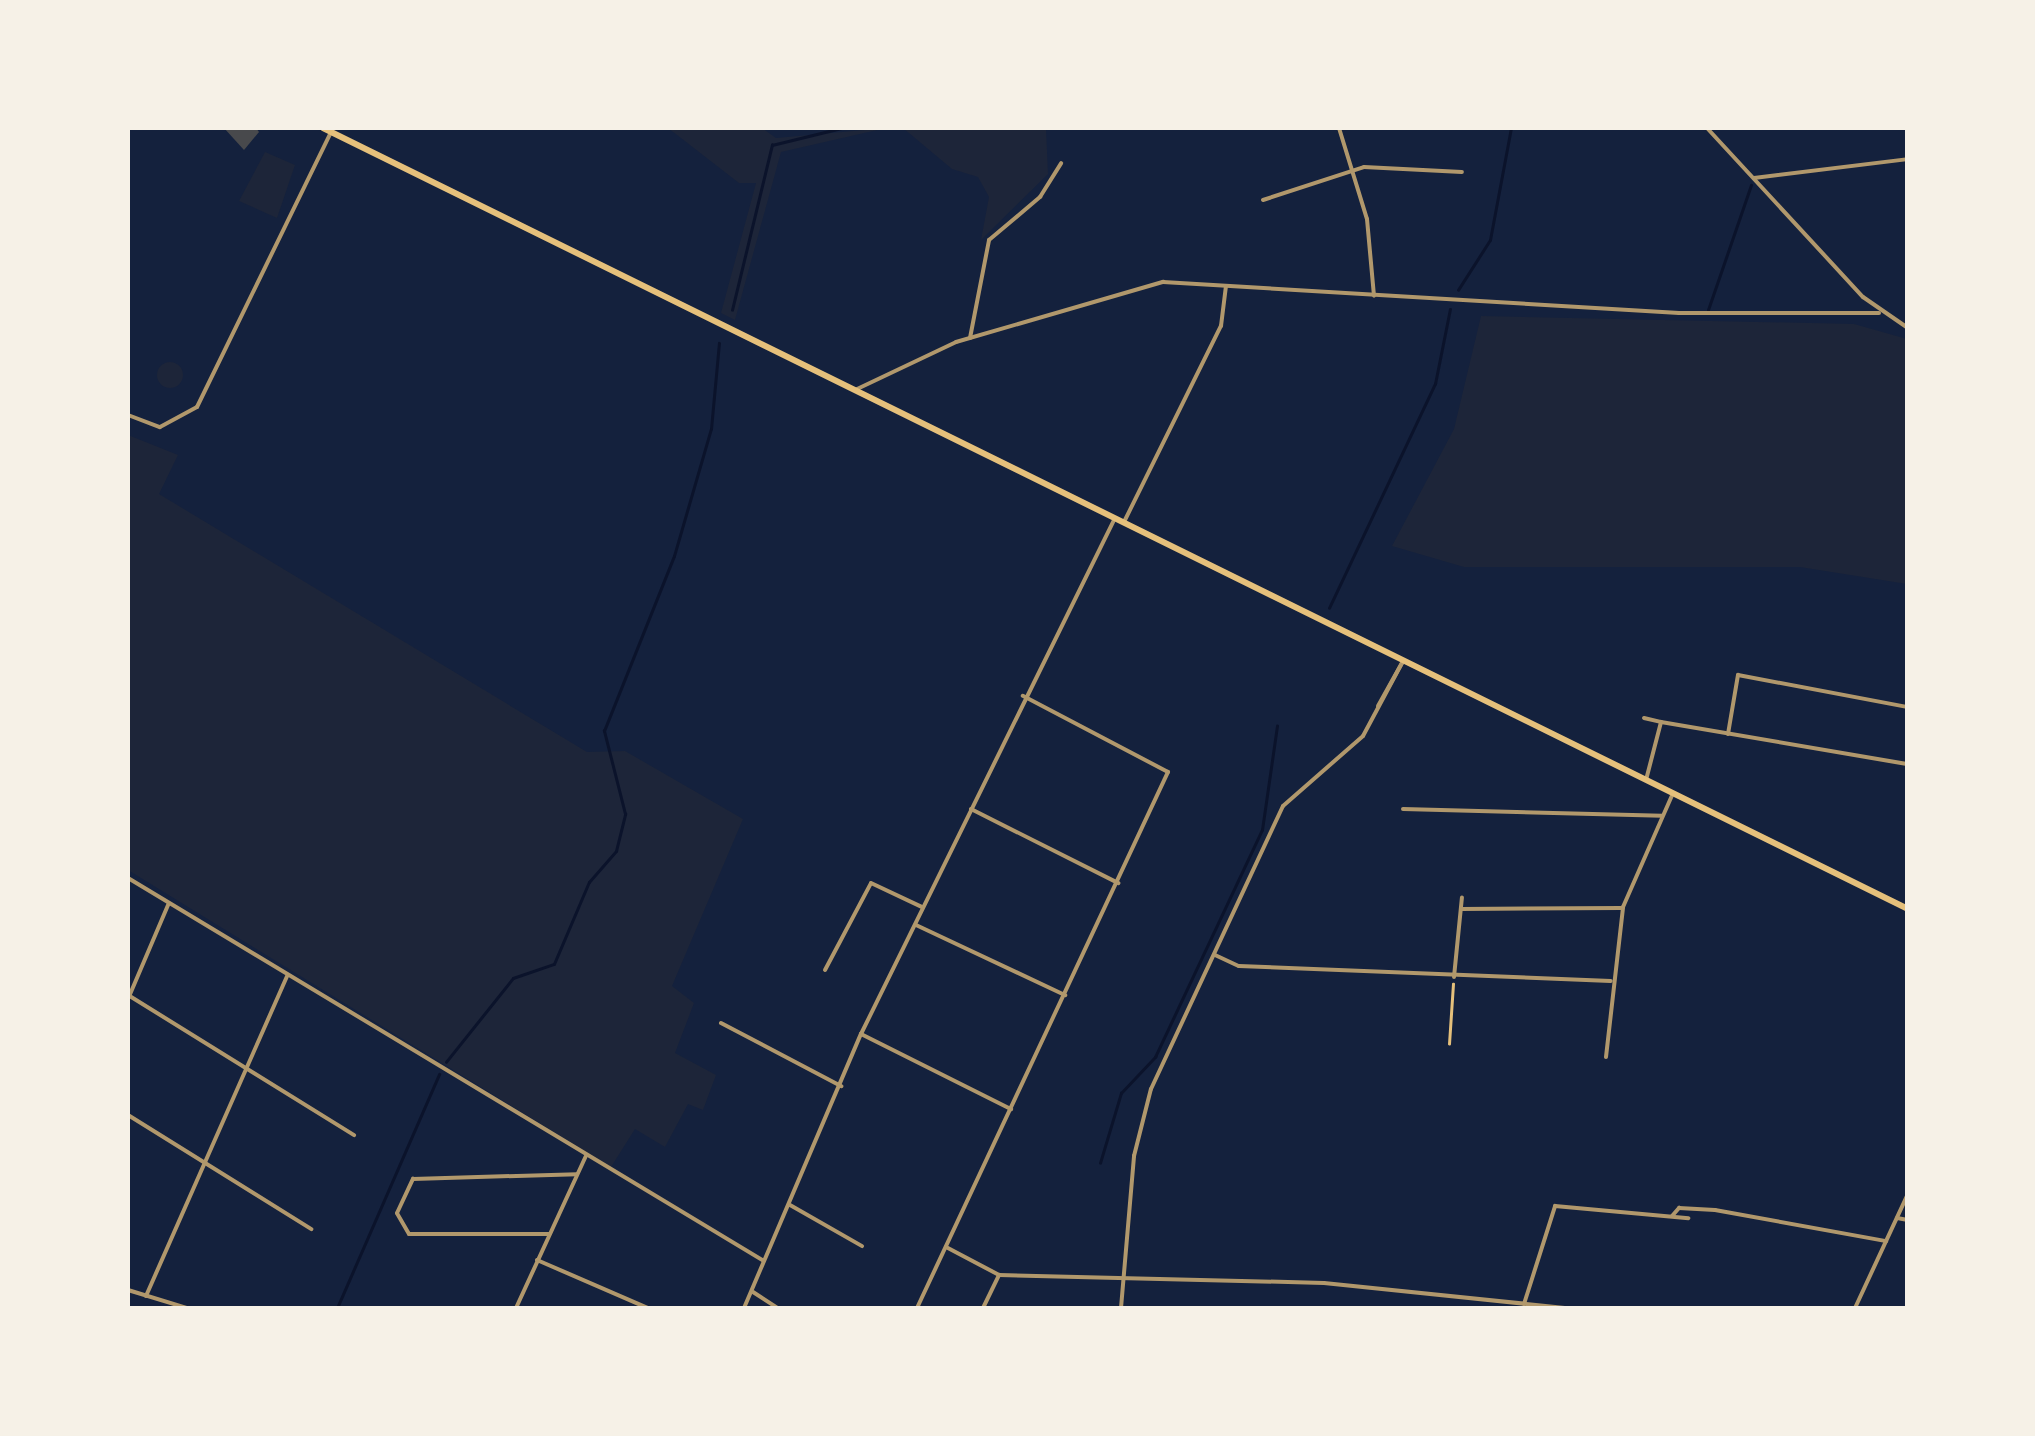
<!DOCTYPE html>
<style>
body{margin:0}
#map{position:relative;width:2035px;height:1436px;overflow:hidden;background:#14213d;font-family:Rubik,sans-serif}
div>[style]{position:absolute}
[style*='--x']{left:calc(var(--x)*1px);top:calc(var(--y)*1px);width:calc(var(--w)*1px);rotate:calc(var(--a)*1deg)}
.green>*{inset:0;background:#1d2539}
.round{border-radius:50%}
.stream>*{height:2.5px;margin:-1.25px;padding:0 1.25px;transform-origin:1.25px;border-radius:1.25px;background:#0b132b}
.building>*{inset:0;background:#48494c}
.path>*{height:2.5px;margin:-1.25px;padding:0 1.25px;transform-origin:1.25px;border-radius:1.25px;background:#e5c07b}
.minor>*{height:4px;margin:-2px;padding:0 2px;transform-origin:2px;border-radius:2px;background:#b1986c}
.primary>*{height:6px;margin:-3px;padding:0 3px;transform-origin:3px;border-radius:3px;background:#e5c07b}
span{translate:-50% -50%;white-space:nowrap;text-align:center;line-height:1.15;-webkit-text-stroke:8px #f6f1e7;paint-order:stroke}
.frame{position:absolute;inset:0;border:130px solid #f6f1e7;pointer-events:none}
</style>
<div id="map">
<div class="green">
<i style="clip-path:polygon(668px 128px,762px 128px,776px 138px,886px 128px,781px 152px,735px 320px,721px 313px,756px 183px,739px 183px)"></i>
<i style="clip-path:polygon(903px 128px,1046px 128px,1048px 174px,981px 240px,989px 197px,978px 177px,952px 169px)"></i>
<i style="clip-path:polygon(265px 152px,295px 165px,277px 218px,239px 201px)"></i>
<i style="clip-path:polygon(1481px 316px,1854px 324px,1907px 339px,1907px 584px,1800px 567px,1464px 567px,1392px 546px,1454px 429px)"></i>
<i class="round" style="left:157px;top:362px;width:26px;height:26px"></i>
<i style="clip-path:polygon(128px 435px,178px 455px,159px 494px,587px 752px,625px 751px,743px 819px,672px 986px,694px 1003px,675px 1053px,716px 1075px,703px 1110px,688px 1104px,665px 1147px,635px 1129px,611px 1167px,128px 870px)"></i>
</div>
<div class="stream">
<i style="--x:1458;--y:290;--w:59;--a:-57.4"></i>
<i style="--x:1490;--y:240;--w:114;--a:-79.4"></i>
<i style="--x:732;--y:310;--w:170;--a:-76.4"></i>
<i style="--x:772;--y:145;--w:71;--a:-13.8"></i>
<i style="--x:1708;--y:310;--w:132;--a:-71"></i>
<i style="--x:1329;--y:608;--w:248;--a:-64.7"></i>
<i style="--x:1435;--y:384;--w:76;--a:-78.7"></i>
<i style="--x:446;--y:1062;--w:107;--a:-51.4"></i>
<i style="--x:513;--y:978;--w:43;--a:-18.9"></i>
<i style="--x:554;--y:964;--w:89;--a:-66.9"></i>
<i style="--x:589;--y:882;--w:41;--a:-48.9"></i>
<i style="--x:616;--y:851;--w:38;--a:-76"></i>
<i style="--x:625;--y:814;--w:86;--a:-104.2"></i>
<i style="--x:604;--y:731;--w:188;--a:-68.2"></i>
<i style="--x:674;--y:556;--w:132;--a:-73.8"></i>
<i style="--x:711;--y:429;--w:86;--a:-84.7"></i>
<i style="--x:1100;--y:1163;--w:73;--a:-73.3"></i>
<i style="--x:1121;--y:1093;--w:50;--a:-46.6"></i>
<i style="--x:1155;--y:1057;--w:251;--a:-64.8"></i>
<i style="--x:1262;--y:830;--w:105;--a:-81.8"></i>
<i style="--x:337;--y:1308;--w:255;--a:-66.4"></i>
</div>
<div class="building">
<i style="clip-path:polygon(224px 128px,256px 128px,259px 132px,244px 150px)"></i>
</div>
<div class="path">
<i style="--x:1449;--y:1044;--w:60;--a:-86.2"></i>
</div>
<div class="minor">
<i style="--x:1339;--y:128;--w:95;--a:72.9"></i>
<i style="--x:1367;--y:219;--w:77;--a:84.8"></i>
<i style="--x:1707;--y:128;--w:230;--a:47.3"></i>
<i style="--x:1863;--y:297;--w:55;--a:34.6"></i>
<i style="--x:1754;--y:178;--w:155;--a:-7"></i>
<i style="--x:1263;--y:200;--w:106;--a:-18.1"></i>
<i style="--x:1364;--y:167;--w:98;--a:2.9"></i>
<i style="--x:970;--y:338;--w:100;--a:-79"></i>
<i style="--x:989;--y:240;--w:67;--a:-40.1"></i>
<i style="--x:1040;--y:197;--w:40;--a:-58"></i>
<i style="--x:855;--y:390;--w:112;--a:-25.4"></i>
<i style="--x:956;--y:342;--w:216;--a:-16.2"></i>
<i style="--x:1163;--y:282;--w:517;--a:3.44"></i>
<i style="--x:1679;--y:313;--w:200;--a:0"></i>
<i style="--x:128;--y:415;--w:34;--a:21"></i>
<i style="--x:160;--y:427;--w:42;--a:-28.4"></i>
<i style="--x:197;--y:407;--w:306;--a:-64"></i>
<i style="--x:1124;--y:522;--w:219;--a:-63.7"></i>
<i style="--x:1221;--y:326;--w:40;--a:-82.9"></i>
<i style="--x:1378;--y:706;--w:51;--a:-60.9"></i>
<i style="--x:1644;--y:718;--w:17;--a:13"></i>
<i style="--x:1728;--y:734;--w:60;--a:-80.4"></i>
<i style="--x:1738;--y:675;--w:173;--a:10.7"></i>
<i style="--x:1646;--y:780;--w:60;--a:-75.5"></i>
<i style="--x:1661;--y:722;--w:251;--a:9.7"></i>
<i style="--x:971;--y:809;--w:165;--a:26.7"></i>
<i style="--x:1403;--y:809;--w:259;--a:1.5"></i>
<i style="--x:128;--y:878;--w:742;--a:31.06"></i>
<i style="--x:1461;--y:909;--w:160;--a:-0.4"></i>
<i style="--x:916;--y:925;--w:165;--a:25.2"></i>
<i style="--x:1215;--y:955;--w:26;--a:25"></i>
<i style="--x:1239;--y:966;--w:372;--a:2.3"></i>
<i style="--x:825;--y:970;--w:98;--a:-62.1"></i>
<i style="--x:871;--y:883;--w:56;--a:25.2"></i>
<i style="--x:1454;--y:977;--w:80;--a:-84.3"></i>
<i style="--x:128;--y:995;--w:266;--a:31.8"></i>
<i style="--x:128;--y:999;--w:104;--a:-66.9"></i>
<i style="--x:721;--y:1023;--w:136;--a:27.7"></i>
<i style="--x:861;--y:1034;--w:168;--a:26.6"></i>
<i style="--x:1606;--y:1057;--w:151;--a:-83.5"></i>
<i style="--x:1623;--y:907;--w:124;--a:-66.3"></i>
<i style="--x:128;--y:1115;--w:216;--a:31.9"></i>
<i style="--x:790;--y:1205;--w:83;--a:29.7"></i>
<i style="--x:1672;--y:1216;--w:11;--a:-49"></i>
<i style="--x:1679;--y:1208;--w:36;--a:3"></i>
<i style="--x:1715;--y:1210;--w:174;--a:10.3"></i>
<i style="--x:1897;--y:1218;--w:11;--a:10"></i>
<i style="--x:549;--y:1234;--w:140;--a:180"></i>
<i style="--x:409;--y:1234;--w:24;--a:-120"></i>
<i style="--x:397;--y:1213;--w:38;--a:-65"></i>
<i style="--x:413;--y:1179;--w:164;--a:-1.7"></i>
<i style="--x:946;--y:1247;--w:60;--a:27.8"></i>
<i style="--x:537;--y:1260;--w:121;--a:23.4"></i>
<i style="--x:999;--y:1275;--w:325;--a:1.4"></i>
<i style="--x:1324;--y:1283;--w:242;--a:5.9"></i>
<i style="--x:128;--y:1290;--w:62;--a:17"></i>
<i style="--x:753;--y:1292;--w:30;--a:33"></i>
<i style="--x:146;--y:1296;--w:350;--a:-66.2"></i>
<i style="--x:1524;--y:1304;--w:103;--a:-72.4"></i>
<i style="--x:1555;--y:1206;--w:134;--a:5.2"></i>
<i style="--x:516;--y:1308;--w:167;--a:-65.3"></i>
<i style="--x:744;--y:1308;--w:298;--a:-66.9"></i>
<i style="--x:861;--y:1034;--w:575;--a:-63.79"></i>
<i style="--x:917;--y:1308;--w:592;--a:-64.91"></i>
<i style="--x:1168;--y:772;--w:164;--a:-152.3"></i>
<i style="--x:983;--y:1308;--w:37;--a:-64"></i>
<i style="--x:1121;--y:1308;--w:153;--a:-85.1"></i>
<i style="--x:1134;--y:1156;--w:69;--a:-75.8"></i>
<i style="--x:1151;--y:1089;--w:312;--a:-65"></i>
<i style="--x:1283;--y:806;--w:106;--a:-41.2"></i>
<i style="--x:1363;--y:736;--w:85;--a:-61.9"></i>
<i style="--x:1855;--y:1308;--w:126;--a:-65.1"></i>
</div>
<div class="primary">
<i style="--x:323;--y:128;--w:1767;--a:26.23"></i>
</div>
<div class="frame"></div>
</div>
